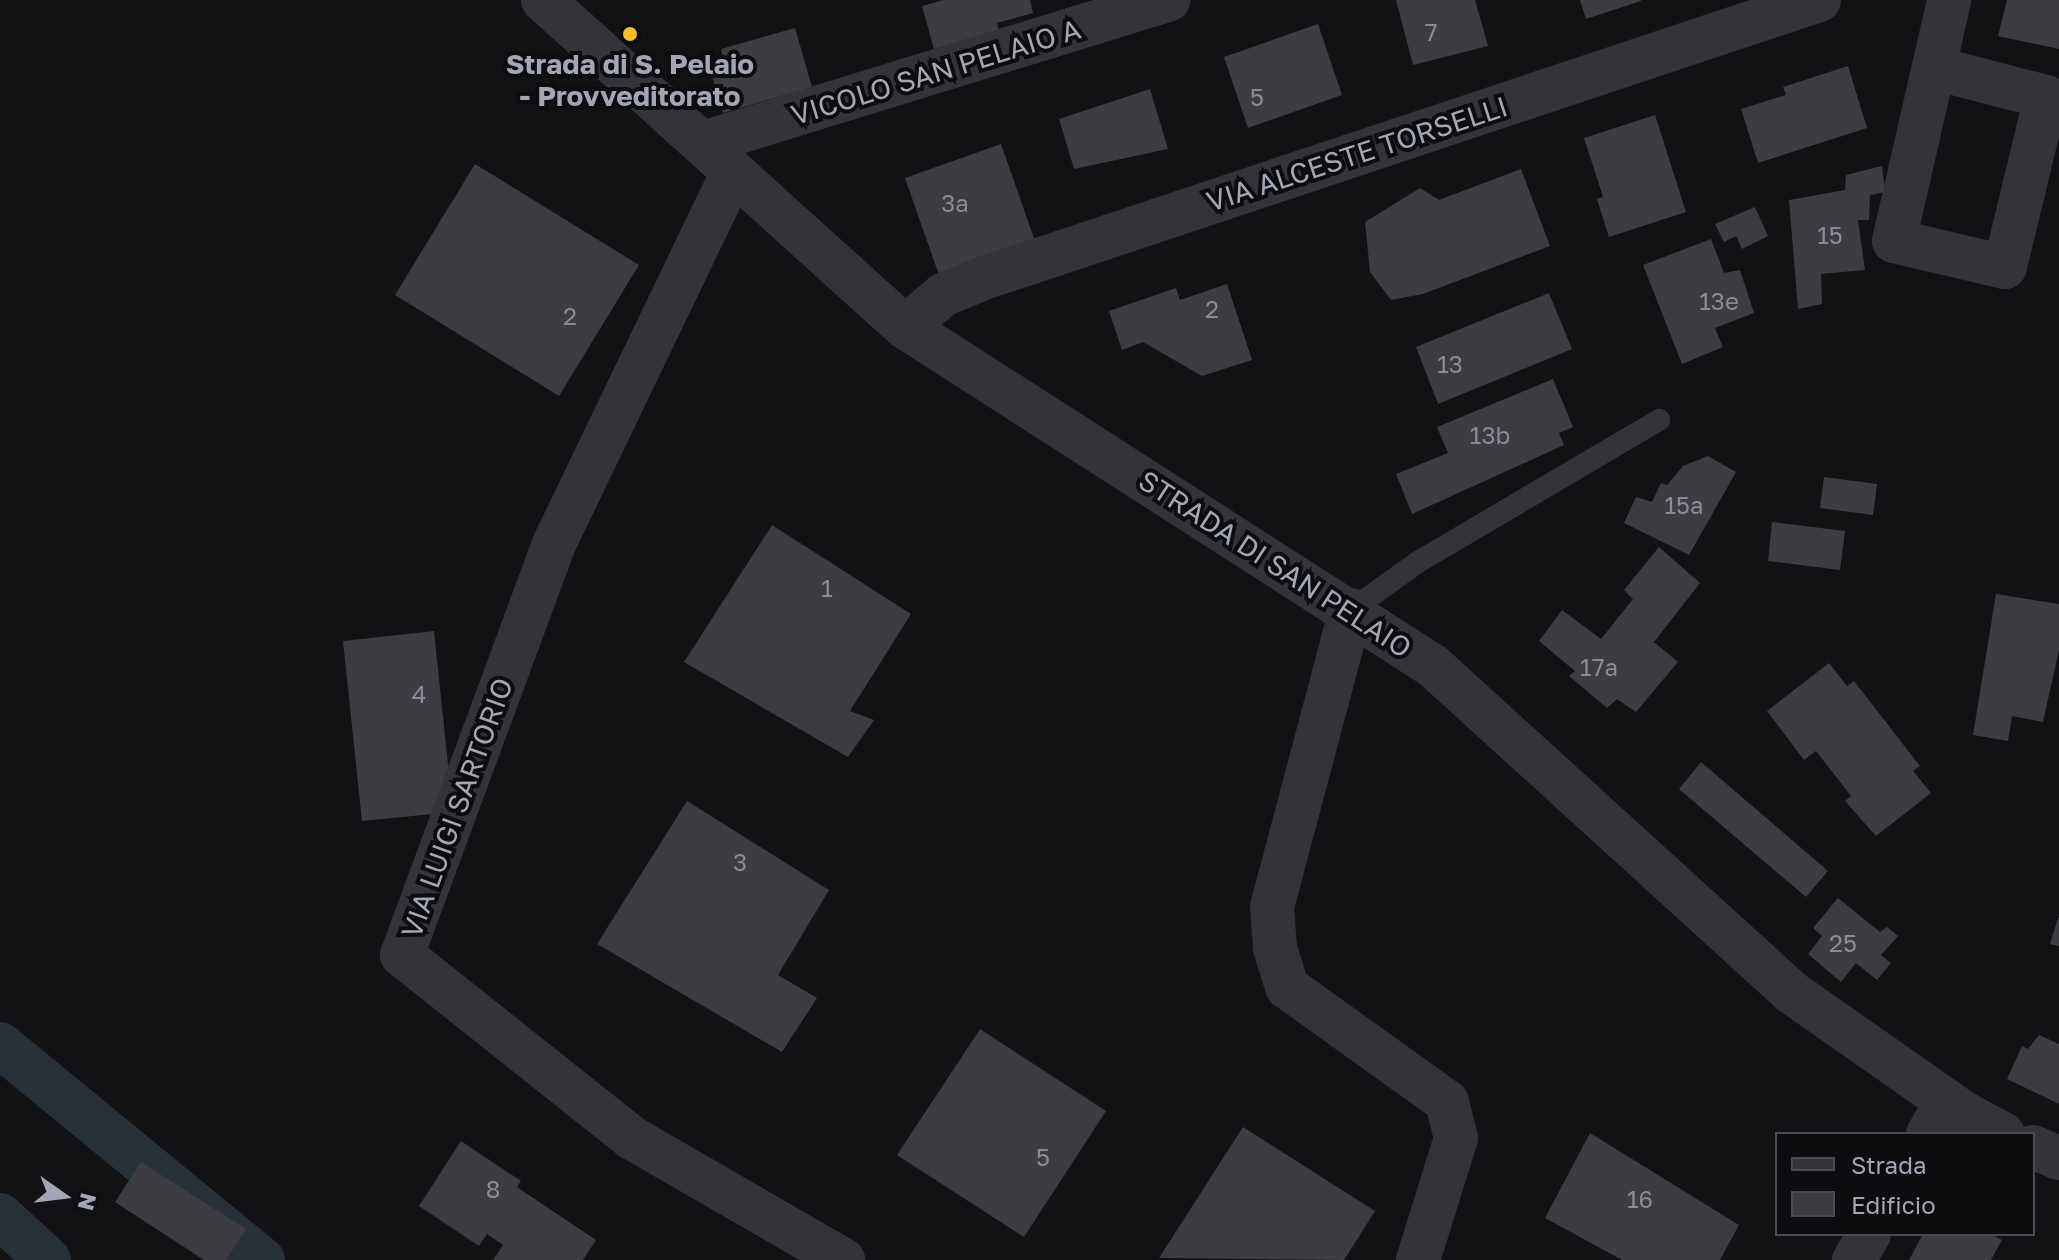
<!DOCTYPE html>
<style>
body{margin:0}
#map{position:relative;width:2059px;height:1260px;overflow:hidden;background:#121214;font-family:"Golos Text",sans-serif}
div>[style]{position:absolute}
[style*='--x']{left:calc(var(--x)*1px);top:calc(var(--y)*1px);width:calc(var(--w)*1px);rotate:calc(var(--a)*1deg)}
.canal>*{height:46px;margin:-23px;padding:0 23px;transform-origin:23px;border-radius:23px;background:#283038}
.building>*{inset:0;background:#3c3c41}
.service>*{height:22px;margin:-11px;padding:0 11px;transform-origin:11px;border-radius:11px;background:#333339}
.minor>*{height:44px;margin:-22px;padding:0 22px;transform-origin:22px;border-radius:22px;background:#333339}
.tertiary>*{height:44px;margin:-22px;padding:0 22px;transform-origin:22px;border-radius:22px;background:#333339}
.dots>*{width:22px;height:22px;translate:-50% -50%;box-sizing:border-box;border:4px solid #0d0d0f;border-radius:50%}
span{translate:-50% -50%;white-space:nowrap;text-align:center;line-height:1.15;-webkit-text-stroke:8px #0d0d0f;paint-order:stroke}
.number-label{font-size:24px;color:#898c98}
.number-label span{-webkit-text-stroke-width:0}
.poi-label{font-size:28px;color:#a3a7b5;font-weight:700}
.street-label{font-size:28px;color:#a3a7b5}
.legend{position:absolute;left:1775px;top:1132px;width:260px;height:104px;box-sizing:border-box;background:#0d0d0f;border:2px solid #494b51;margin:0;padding:10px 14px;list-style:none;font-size:24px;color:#a3a7b5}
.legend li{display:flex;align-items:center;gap:16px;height:40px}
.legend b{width:40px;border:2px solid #494b51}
.north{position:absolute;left:24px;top:1156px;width:80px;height:80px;-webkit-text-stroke:6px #0d0d0f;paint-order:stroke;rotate:104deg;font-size:22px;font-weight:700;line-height:32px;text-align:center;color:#a3a7b5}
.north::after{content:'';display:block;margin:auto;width:28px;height:36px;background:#a3a7b5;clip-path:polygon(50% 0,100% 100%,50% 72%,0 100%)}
</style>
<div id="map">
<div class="canal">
<i style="--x:0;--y:1045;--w:339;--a:39.4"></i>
<i style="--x:0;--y:1216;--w:65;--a:42.5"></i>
</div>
<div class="building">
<i style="clip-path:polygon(944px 0,1030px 0,1033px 13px,997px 23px,999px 31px,934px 49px,922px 6px)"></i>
<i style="clip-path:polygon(1396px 0,1475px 0,1488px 46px,1413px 65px)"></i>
<i style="clip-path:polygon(1580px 0,1641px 0,1641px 1px,1586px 19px)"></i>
<i style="clip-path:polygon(2007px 0,2059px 0,2059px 49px,1998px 36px)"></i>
<i style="clip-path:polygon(1318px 24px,1342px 95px,1248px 128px,1224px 57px)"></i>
<i style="clip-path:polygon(795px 28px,812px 87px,723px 113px,710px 68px,725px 63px,721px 49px)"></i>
<i style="clip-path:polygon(1848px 66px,1867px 128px,1758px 163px,1741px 109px,1786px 95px,1783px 87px)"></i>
<i style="clip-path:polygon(1150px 89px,1168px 149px,1074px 169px,1059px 119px)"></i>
<i style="clip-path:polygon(1655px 115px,1686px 212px,1609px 237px,1597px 199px,1603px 197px,1584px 138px)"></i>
<i style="clip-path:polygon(1001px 144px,1035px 241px,939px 275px,905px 178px)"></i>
<i style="clip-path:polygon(475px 164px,639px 265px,559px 396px,395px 295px)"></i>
<i style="clip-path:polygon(1882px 166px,1885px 192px,1870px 195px,1869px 220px,1858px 220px,1865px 270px,1821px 274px,1822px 304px,1798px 309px,1789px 200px,1845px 190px,1846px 175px)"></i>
<i style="clip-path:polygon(1521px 169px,1550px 246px,1423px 294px,1391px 300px,1370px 272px,1365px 222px,1420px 188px,1439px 200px)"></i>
<i style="clip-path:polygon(1755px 207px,1768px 236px,1742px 249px,1736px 236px,1724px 242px,1715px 224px)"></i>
<i style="clip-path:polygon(1711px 239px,1724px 273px,1740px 270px,1754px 313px,1715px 328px,1723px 347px,1682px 364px,1643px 265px)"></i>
<i style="clip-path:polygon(1227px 284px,1252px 360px,1202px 376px,1143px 342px,1122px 350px,1109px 311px,1176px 288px,1180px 300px)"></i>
<i style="clip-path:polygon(1549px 293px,1572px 349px,1438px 404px,1416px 347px)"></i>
<i style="clip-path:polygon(1553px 379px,1573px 427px,1559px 433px,1564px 445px,1412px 514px,1396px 474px,1448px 453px,1437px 427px)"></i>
<i style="clip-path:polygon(1708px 456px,1736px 472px,1689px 555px,1624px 523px,1636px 497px,1652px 502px,1661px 483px,1667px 485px,1683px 466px)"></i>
<i style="clip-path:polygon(1824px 477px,1877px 484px,1873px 515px,1820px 508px)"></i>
<i style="clip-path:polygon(1772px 522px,1845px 531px,1840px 570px,1768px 561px)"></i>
<i style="clip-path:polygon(772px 525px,911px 614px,850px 711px,874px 720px,848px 757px,684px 662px)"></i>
<i style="clip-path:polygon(1659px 547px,1700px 583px,1654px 642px,1678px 662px,1636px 712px,1617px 699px,1607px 708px,1569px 676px,1575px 671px,1539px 641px,1562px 610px,1601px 639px,1633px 599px,1624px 590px)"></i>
<i style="clip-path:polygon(1996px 594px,2059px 604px,2059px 650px,2043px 722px,2012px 716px,2008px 741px,1973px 735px)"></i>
<i style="clip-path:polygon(434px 631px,453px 812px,362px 821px,343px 641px)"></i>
<i style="clip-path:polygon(1829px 663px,1847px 686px,1854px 681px,1920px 766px,1913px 771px,1931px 793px,1876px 836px,1845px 801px,1851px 796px,1816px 751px,1804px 760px,1767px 711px)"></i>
<i style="clip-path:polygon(1701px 762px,1828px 871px,1806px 897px,1679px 789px)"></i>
<i style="clip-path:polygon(687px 801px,829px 890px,778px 975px,817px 998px,782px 1052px,597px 944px)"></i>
<i style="clip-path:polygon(1838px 898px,1880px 932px,1887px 927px,1898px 936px,1881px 955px,1891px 963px,1877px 980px,1856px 963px,1841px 982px,1808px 954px,1822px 936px,1813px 928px)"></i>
<i style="clip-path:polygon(2058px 918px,2059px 918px,2059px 946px,2050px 944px)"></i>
<i style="clip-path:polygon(980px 1029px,1106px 1111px,1024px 1237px,897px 1155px)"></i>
<i style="clip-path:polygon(2039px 1035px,2059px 1044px,2059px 1104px,2007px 1079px,2022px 1046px,2028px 1049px)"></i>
<i style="clip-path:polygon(1243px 1127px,1375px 1211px,1344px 1260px,1159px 1258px)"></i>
<i style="clip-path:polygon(1590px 1133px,1739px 1225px,1720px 1260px,1622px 1260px,1545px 1218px)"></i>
<i style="clip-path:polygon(461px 1141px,521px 1181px,517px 1187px,596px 1240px,583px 1260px,493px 1260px,503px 1245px,487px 1234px,479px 1246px,419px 1206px)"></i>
<i style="clip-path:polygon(141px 1162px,246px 1229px,226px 1260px,204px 1260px,115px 1202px)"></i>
<i style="clip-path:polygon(1923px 1234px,1991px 1234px,2002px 1240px,1991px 1260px,1909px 1260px)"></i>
</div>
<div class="service">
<i style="--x:1351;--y:610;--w:82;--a:-35.6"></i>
<i style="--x:1418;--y:562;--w:280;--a:-30.5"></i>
</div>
<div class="minor">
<i style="--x:1934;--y:68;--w:116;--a:14.5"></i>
<i style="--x:2046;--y:97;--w:175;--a:103.6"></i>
<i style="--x:2005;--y:267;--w:114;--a:-166.8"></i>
<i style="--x:1894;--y:241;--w:247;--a:-77.1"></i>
<i style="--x:703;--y:143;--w:487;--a:-17.1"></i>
<i style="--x:733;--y:172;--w:413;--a:115.7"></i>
<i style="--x:554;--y:544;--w:438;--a:110.3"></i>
<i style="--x:402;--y:955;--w:294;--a:38.5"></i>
<i style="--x:632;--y:1138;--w:244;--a:30"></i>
<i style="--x:905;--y:327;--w:50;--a:-40.1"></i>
<i style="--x:943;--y:295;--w:44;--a:-22.5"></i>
<i style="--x:984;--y:278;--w:880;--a:-18.41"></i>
<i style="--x:1351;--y:610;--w:307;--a:104.9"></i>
<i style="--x:1272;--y:907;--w:41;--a:85.8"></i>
<i style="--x:1275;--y:948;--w:41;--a:72.9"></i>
<i style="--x:1287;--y:987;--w:197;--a:35.7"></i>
<i style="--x:1447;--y:1102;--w:37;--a:76"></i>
<i style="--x:1456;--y:1138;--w:128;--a:107.3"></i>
<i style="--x:1928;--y:1134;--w:38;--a:-60"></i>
<i style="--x:1854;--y:1260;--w:30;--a:-60"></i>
</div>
<div class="tertiary">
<i style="--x:543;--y:0;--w:488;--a:42.1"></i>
<i style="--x:905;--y:327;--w:627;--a:32.7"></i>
<i style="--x:1433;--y:666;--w:484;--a:42.3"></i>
<i style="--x:1791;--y:992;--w:211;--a:35"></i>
<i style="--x:1964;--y:1113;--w:44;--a:28.3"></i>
<i style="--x:2033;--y:1147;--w:28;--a:23"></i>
</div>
<div class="dots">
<i style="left:630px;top:34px;background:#fbbd23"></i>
</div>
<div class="number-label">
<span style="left:1431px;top:32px">7</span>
<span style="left:1257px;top:97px">5</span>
<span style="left:955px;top:203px">3a</span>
<span style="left:1830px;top:235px">15</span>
<span style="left:1719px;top:301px">13e</span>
<span style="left:1212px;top:309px">2</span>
<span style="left:570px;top:316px">2</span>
<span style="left:1450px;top:364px">13</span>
<span style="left:1490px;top:435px">13b</span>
<span style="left:1684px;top:505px">15a</span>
<span style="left:827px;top:588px">1</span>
<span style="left:1599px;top:667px">17a</span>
<span style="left:419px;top:694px">4</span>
<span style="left:740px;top:862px">3</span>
<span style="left:1843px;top:943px">25</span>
<span style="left:1043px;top:1157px">5</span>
<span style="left:493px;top:1189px">8</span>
<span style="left:1640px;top:1199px">16</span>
</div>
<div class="poi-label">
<span style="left:630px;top:80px">Strada di S. Pelaio<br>- Provveditorato</span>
</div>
<div class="street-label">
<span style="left:936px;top:72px;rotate:-17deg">VICOLO SAN PELAIO A</span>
<span style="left:1357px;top:154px;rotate:-18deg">VIA ALCESTE TORSELLI</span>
<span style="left:1275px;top:564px;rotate:33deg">STRADA DI SAN PELAIO</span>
<span style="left:457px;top:808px;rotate:-70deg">VIA LUIGI SARTORIO</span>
</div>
<ul class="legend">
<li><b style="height:10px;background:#333339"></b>Strada</li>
<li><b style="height:22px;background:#3c3c41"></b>Edificio</li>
</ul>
<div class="north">N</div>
</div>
